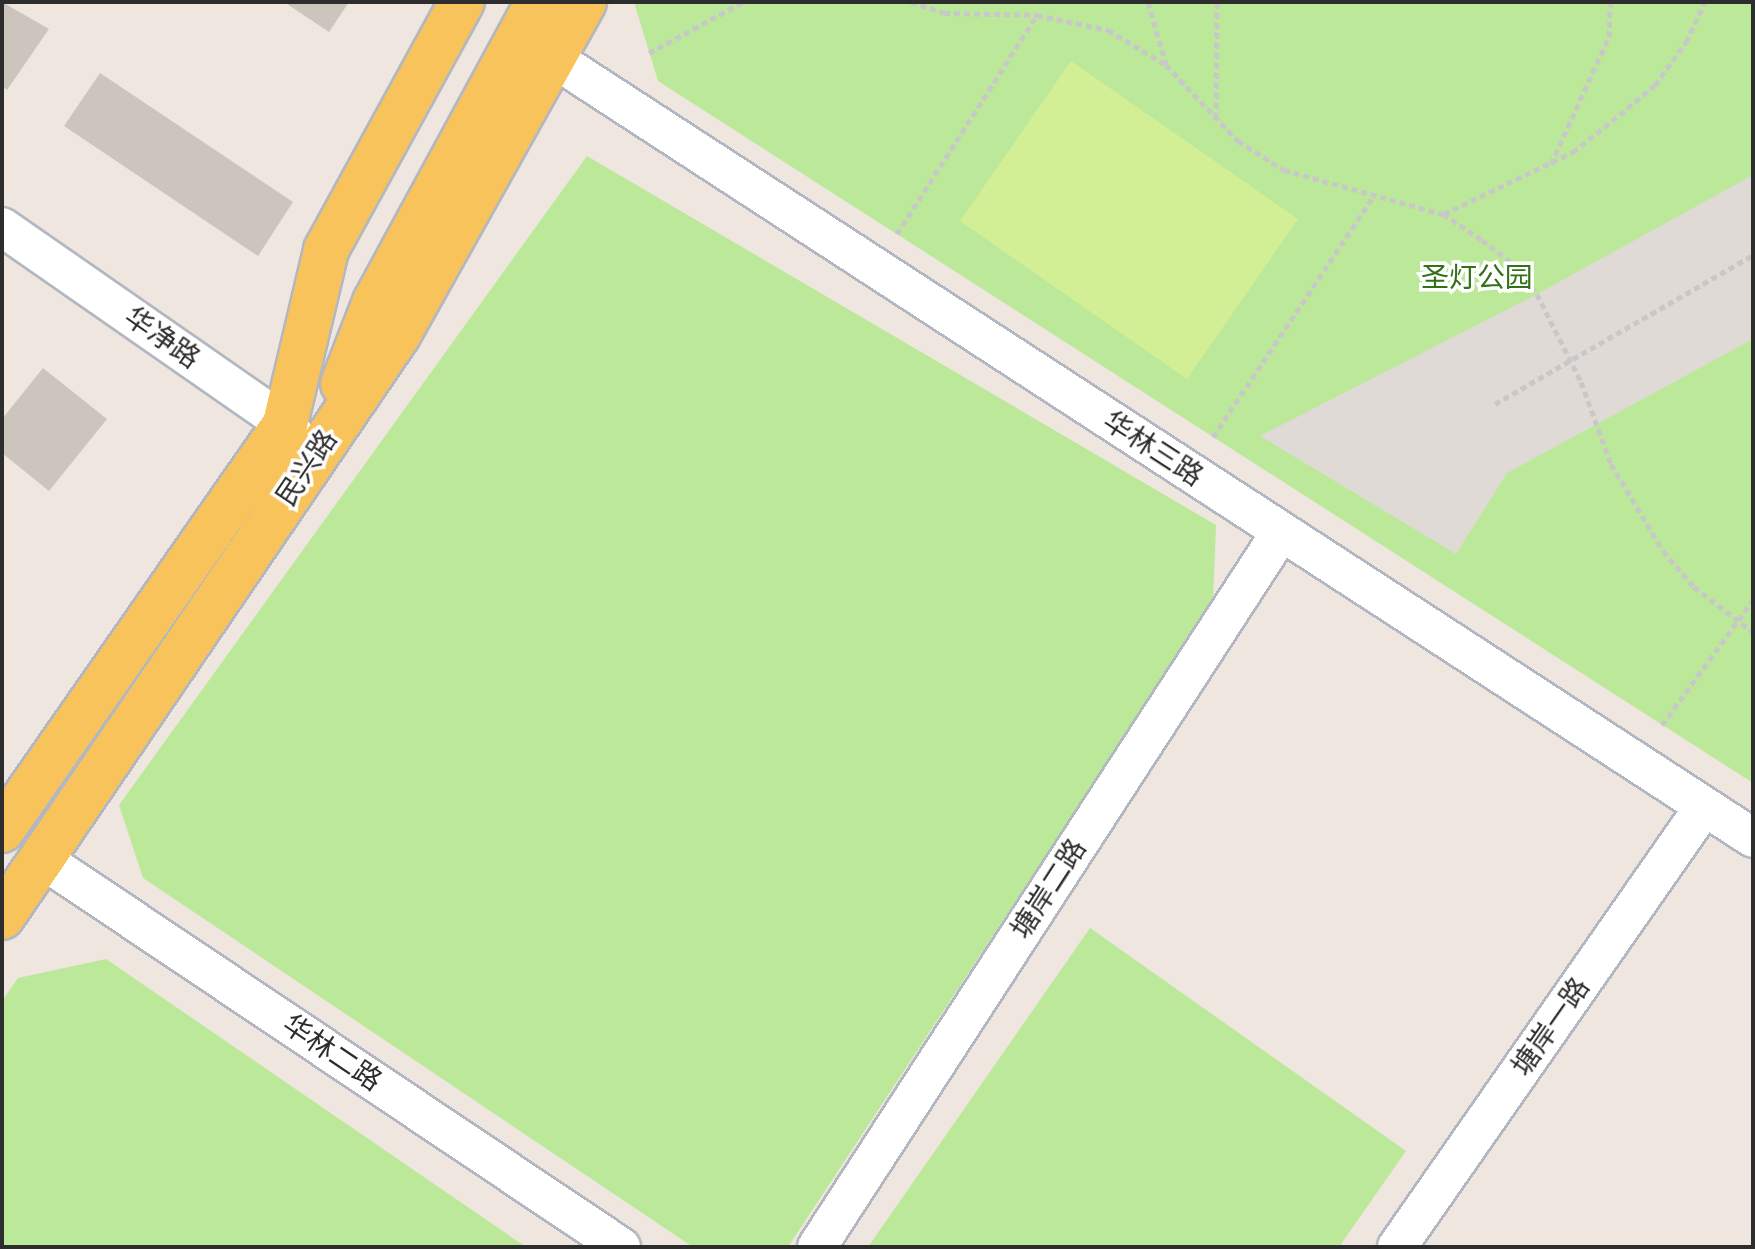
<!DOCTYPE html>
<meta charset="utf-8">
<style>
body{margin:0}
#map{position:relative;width:1755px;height:1249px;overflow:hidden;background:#efe7df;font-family:Jost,"Noto Sans SC",sans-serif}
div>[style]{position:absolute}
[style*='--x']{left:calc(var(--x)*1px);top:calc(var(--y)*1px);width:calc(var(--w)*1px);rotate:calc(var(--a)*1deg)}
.green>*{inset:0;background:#bce899}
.pitch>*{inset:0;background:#d2ef95}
.plaza>*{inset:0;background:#dfdad6}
.building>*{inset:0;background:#cbc5bd}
.path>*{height:5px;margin-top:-2.5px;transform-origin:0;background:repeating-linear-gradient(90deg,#c8c8c8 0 6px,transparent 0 10px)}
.roads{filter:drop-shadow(2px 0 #b3b7c1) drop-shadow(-2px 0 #b3b7c1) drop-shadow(0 2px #b3b7c1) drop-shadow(0 -2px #b3b7c1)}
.minor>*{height:38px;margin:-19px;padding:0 19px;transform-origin:19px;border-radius:19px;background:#fff}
.major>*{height:44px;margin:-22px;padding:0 22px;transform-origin:22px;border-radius:22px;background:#f8c35b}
.path-bridge>*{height:5px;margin-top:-2.5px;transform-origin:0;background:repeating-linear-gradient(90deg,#c8c8c8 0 6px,transparent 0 10px)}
span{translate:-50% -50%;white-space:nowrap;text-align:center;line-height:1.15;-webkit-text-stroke:7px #fff;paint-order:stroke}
.park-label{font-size:28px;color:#337017}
.street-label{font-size:28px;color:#2d2d2d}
.frame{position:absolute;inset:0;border:4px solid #2d2d2d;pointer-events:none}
</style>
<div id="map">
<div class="green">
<i style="clip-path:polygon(634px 2px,1753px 2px,1753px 783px,658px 81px)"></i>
<i style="clip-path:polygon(587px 156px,1216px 525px,1213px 601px,788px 1247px,693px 1247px,143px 878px,119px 805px)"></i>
<i style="clip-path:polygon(1090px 928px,1406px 1151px,1339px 1247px,868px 1247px)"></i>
<i style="clip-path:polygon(106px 959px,526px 1247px,2px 1247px,2px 1001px,18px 978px)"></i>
</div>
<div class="pitch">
<i style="clip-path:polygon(1071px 61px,1298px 219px,1187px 379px,960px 221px)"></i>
</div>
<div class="plaza">
<i style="clip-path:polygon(1753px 175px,1753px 339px,1507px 473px,1456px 554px,1260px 436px,1537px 294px)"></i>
</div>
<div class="building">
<i style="clip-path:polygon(2px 2px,49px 29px,7px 90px,2px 86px)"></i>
<i style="clip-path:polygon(284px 2px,349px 2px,329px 32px)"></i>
<i style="clip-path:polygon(100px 73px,293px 202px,258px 256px,64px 126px)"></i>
<i style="clip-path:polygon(43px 368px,107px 419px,49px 491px,2px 453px,2px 419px)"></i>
</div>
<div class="path">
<i style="--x:911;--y:2;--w:35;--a:18"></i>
<i style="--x:944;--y:13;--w:93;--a:1.2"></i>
<i style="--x:1037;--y:15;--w:73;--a:11.9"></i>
<i style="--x:1108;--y:30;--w:68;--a:31.1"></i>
<i style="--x:1166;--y:65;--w:105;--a:46.5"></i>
<i style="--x:1238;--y:141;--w:54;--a:32.2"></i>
<i style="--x:1284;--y:170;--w:165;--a:15.5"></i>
<i style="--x:1443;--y:214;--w:47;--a:33.7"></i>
<i style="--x:1482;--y:240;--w:38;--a:37"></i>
<i style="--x:1512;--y:263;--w:40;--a:51"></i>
<i style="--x:1537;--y:294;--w:98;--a:63.4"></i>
<i style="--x:1581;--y:382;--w:87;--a:69.9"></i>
<i style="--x:1611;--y:464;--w:101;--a:59.1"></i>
<i style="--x:1663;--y:551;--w:48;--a:49.3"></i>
<i style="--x:1694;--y:587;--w:74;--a:37.3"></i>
<i style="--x:1148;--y:2;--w:65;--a:73.8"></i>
<i style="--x:649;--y:53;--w:107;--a:-28.5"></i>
<i style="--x:1216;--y:118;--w:116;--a:-89.5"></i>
<i style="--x:1551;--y:164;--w:140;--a:-65.5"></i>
<i style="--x:1609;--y:37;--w:35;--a:-88"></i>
<i style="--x:1444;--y:214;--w:143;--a:-25.7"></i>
<i style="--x:1573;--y:152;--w:50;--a:-38.5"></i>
<i style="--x:1612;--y:121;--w:56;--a:-39.9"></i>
<i style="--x:1655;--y:85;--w:53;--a:-54.2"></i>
<i style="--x:1686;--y:42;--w:44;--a:-64.6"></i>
<i style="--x:897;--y:234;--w:260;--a:-57.4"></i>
<i style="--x:1213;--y:437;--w:290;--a:-56.3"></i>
<i style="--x:1662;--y:725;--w:155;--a:-53.9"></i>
</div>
<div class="roads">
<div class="minor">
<i style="--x:553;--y:58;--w:1431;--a:33.02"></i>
<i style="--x:2;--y:227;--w:345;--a:34.8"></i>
<i style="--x:285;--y:424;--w:29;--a:49"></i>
<i style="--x:42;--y:859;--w:697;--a:33.83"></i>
<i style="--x:817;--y:1247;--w:852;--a:-57.02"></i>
<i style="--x:1397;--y:1247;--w:537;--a:-55.1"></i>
</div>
<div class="major">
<i style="--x:343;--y:384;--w:88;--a:-68.7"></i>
<i style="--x:375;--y:302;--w:341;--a:-61.5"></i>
<i style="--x:2;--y:830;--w:495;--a:-55.1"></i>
<i style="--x:285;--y:424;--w:179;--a:-76.7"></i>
<i style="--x:326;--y:250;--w:283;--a:-61.3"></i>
<i style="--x:2;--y:917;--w:704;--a:-55.77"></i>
<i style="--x:398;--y:335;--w:381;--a:-60.8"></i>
</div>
</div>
<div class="path-bridge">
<i style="--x:1495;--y:404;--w:298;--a:-30"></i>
</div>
<div class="park-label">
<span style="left:1477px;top:278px">圣灯公园</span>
</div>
<div class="street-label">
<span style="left:162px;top:338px;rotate:35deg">华净路</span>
<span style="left:1153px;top:449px;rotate:33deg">华林三路</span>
<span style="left:307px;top:468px;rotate:-56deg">民兴路</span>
<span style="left:1049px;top:889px;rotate:-57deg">塘岸二路</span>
<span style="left:1551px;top:1027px;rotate:-55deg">塘岸一路</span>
<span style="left:332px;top:1053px;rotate:34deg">华林二路</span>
</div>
<div class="frame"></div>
</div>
